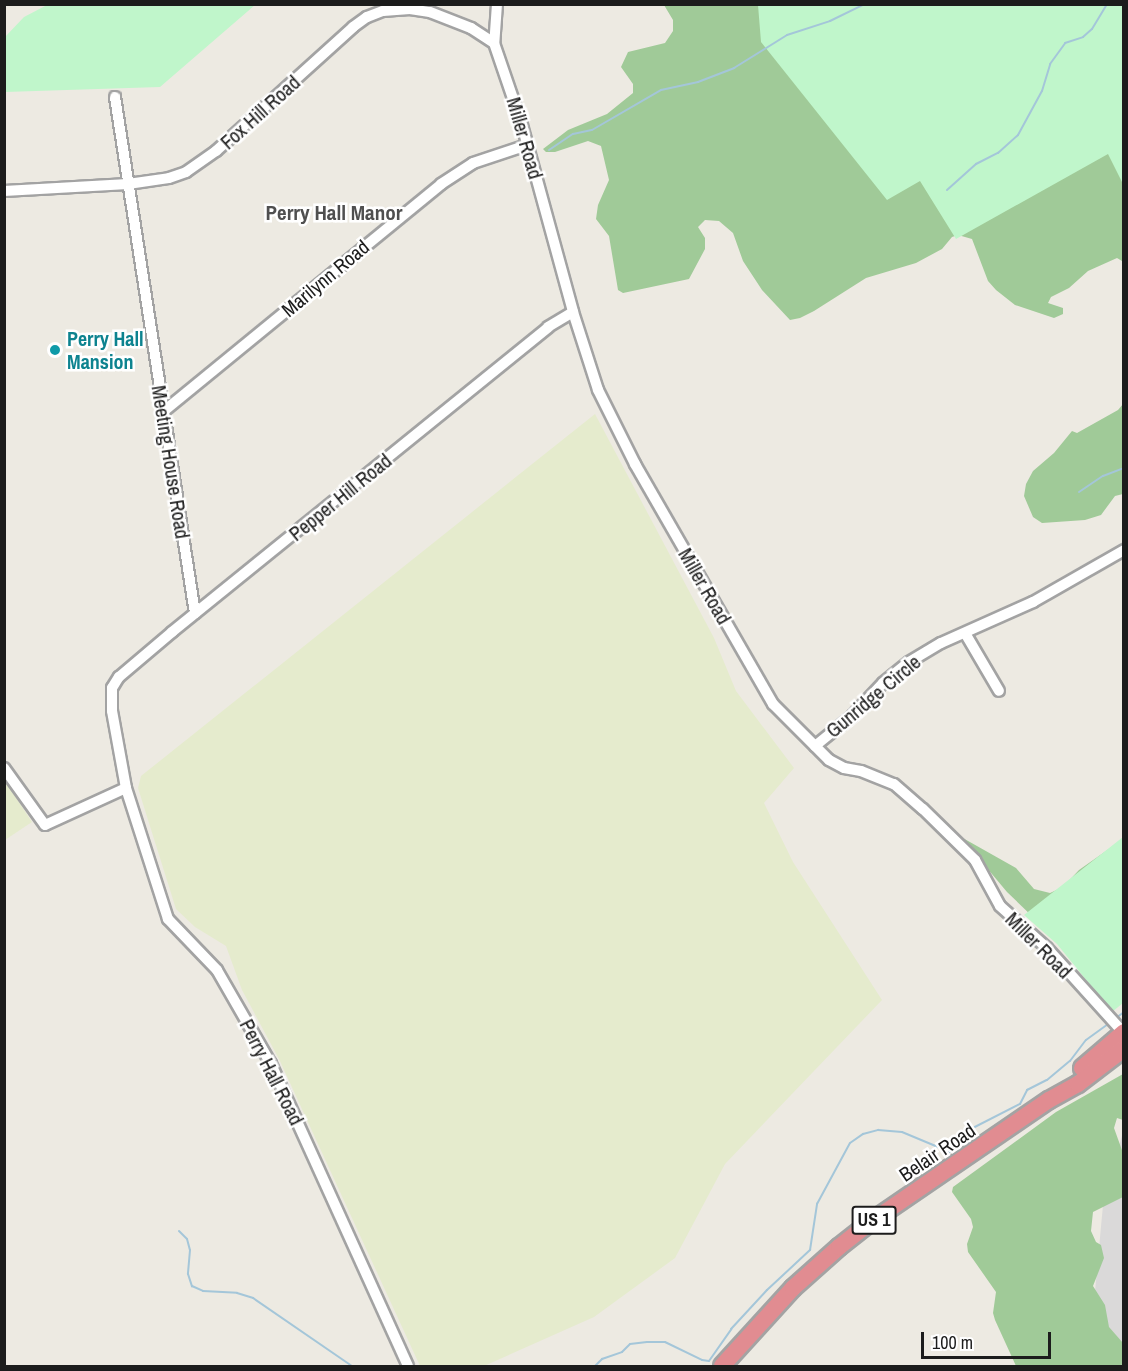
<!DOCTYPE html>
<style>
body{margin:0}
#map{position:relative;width:1128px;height:1371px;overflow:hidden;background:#edeae2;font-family:"Archivo Narrow",sans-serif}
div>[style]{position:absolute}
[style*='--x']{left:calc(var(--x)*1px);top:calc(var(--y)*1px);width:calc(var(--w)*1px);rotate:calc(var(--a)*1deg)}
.residential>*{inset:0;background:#dad9d9}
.farmland>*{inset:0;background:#e5ebcd}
.forest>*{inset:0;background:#a0ca98}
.park>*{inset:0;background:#c0f6cb}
.stream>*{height:2px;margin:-1px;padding:0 1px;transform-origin:1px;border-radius:1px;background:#a4c6d9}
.roads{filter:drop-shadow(2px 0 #a3a3a3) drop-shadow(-2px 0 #a3a3a3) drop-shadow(0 2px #a3a3a3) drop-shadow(0 -2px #a3a3a3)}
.minor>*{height:10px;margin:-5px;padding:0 5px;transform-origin:5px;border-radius:5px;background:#fff}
.highway>*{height:16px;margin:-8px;padding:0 8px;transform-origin:8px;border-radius:8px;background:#e18c91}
.dots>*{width:16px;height:16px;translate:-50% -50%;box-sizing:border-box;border:3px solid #fff;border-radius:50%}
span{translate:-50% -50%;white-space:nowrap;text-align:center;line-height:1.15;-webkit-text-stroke:5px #fff;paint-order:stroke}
.shield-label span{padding:2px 4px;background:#fff;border:2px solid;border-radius:4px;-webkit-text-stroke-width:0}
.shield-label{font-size:18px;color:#1c1c1c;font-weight:700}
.street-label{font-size:20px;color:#1c1c1c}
.culture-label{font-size:20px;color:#0d838f;font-weight:700}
.left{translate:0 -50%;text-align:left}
.neighbourhood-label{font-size:21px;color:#4f4f4f;font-weight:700}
.frame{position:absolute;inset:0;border:6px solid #1c1c1c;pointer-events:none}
.scale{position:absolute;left:921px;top:1332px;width:130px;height:27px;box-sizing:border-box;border:3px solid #1c1c1c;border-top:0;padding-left:8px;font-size:18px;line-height:21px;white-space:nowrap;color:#1c1c1c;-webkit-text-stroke:4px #fff;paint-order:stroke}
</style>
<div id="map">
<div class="residential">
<i style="clip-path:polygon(1123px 1132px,1123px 1346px,1092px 1324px,1103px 1205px)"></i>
</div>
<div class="farmland">
<i style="clip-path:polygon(595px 414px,714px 638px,736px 691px,794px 768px,764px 803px,793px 862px,882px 1000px,725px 1164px,675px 1258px,594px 1317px,484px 1366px,420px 1366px,279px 1059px,242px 990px,226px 946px,195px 927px,176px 909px,138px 788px,141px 776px)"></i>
<i style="clip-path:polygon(5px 781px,32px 822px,5px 840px,4px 840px)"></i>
</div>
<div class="forest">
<i style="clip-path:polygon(664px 5px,1123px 5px,1123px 265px,1122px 261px,1117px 258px,1088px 271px,1069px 288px,1051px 297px,1048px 303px,1063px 308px,1063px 314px,1054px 318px,1015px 305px,996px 290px,988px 281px,972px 239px,958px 235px,952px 237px,942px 249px,916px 263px,866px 278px,814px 311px,800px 318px,790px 320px,762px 290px,743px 261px,733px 233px,719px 221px,705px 220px,698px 227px,705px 238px,705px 249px,689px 279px,623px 293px,618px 290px,609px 236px,596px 219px,598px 205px,609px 180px,601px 146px,588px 141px,555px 152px,546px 152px,543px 149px,568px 130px,607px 114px,633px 93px,633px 84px,621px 67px,628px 52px,665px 43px,673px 31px,673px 20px)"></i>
<i style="clip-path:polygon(1123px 404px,1123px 494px,1115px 496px,1101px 515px,1085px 520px,1042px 523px,1033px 517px,1024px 496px,1026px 484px,1033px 471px,1054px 453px,1072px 431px,1077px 433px,1118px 410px)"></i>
<i style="clip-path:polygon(961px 837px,1016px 868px,1034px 889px,1050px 893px,1063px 887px,1079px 870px,1123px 839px,1060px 943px,1007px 892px)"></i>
<i style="clip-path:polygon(1123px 1074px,1123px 1120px,1117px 1118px,1114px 1128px,1123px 1153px,1123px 1197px,1093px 1212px,1091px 1231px,1096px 1242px,1101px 1245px,1104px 1258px,1093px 1286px,1105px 1305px,1109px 1327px,1123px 1343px,1123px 1366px,1016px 1366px,995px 1320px,993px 1313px,996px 1292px,968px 1252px,967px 1244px,973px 1227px,971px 1219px,952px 1192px,953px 1187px,1056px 1112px)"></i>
</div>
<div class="park">
<i style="clip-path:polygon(47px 5px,47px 4px,255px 5px,160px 87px,5px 92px,5px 37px,24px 17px)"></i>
<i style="clip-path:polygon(758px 5px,1123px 5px,1123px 184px,1108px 154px,956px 239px,920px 181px,887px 200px,761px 42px)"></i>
<i style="clip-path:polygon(1123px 837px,1123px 1003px,1112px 1012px,1057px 944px,1024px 915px)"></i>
</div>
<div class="stream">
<i style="--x:549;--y:150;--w:29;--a:-34"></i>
<i style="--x:573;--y:134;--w:19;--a:-12"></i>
<i style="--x:592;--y:130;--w:80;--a:-30.1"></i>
<i style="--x:661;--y:90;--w:38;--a:-12"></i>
<i style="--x:698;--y:82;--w:39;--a:-21"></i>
<i style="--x:734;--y:68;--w:62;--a:-31.9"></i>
<i style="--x:787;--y:35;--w:45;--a:-18"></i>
<i style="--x:830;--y:21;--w:39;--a:-26"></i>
<i style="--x:947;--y:190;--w:39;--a:-42"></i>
<i style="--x:976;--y:164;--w:25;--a:-27"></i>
<i style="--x:998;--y:153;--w:27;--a:-42"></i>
<i style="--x:1018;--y:135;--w:50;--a:-61.4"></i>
<i style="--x:1042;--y:91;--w:28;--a:-73"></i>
<i style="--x:1050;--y:64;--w:26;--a:-54"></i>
<i style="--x:1065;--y:43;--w:19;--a:-18"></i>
<i style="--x:1083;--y:37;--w:12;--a:-42"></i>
<i style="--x:1092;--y:29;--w:29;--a:-59"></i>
<i style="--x:1079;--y:492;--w:29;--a:-34"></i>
<i style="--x:1103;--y:476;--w:22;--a:-21"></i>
<i style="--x:1116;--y:1018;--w:10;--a:-37"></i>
<i style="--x:179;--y:1231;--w:11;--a:45"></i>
<i style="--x:187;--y:1239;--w:11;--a:75"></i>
<i style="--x:190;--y:1250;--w:24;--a:95"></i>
<i style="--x:188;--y:1274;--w:13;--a:72"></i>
<i style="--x:192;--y:1286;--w:12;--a:24"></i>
<i style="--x:203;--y:1291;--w:34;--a:3"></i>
<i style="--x:237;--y:1293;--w:17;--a:17"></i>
<i style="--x:253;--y:1298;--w:120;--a:34.5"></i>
<i style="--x:595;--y:1366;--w:10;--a:-45"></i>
<i style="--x:602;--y:1359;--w:21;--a:-19"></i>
<i style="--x:622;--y:1352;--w:11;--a:-45"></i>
<i style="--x:630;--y:1344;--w:17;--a:-7"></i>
<i style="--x:647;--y:1342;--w:18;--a:0"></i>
<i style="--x:665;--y:1342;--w:41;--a:25.9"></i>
<i style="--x:702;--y:1360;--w:7;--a:8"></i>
<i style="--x:709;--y:1361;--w:39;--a:-55"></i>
<i style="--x:731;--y:1329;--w:53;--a:-47.3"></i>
<i style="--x:767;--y:1290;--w:59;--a:-42.9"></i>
<i style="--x:810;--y:1250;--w:47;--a:-81.3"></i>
<i style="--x:817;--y:1204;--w:69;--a:-61.6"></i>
<i style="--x:850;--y:1143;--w:16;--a:-35"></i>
<i style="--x:863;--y:1134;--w:16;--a:-15"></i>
<i style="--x:878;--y:1130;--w:24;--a:5"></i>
<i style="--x:902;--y:1132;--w:52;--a:22.6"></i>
<i style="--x:950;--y:1152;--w:13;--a:-39"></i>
<i style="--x:960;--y:1144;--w:11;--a:-75"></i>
<i style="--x:963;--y:1133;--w:64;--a:-27"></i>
<i style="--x:1020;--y:1104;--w:16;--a:-63"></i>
<i style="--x:1027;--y:1090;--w:22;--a:-27"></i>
<i style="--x:1047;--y:1080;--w:30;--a:-40"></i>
<i style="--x:1070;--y:1061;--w:26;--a:-53"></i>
<i style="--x:1086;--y:1040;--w:29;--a:-36"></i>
</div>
<div class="roads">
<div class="minor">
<i style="--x:497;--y:4;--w:39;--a:94"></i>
<i style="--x:494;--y:43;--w:87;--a:71.1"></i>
<i style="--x:522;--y:125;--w:194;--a:74.7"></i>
<i style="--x:573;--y:312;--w:82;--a:72.2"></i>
<i style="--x:598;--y:390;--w:83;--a:63.4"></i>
<i style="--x:635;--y:464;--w:277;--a:60.1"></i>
<i style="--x:773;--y:704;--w:79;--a:45"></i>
<i style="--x:829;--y:760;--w:17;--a:28"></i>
<i style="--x:844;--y:768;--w:17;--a:10"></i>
<i style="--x:861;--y:771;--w:35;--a:22"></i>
<i style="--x:894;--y:784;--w:38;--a:41"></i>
<i style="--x:923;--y:809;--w:73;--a:44.4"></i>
<i style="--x:975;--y:860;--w:52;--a:61.5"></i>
<i style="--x:1000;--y:906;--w:63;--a:41.8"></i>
<i style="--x:1047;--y:948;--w:113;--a:47.9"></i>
<i style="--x:115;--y:97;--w:522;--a:81.19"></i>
<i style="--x:4;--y:191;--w:124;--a:-3.2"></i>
<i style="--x:128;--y:184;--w:41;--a:-8.3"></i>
<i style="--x:169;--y:178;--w:18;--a:-19"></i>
<i style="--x:186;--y:172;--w:37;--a:-35"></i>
<i style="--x:216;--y:151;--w:185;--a:-42.1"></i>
<i style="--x:353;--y:27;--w:17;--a:-36"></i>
<i style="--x:367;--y:17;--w:17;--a:-21"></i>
<i style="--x:383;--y:11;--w:27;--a:-4"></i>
<i style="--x:410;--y:9;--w:20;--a:9"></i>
<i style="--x:430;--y:12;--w:44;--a:21.3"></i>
<i style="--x:471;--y:28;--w:27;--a:33"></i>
<i style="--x:164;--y:411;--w:358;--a:-39.3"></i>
<i style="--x:441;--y:184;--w:38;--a:-33"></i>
<i style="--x:473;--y:163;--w:57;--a:-18.4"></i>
<i style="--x:965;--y:633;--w:67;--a:59.6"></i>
<i style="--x:815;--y:746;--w:49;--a:-39.2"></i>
<i style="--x:853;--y:715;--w:44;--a:-46.8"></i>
<i style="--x:883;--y:683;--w:33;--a:-39"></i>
<i style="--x:909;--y:662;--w:37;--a:-31"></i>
<i style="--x:941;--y:643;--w:101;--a:-24"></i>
<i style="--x:1033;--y:602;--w:105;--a:-29.7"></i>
<i style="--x:4;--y:768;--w:70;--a:54.3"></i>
<i style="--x:45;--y:825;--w:89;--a:-24.6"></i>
<i style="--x:408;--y:1366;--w:332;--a:-114.4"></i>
<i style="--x:271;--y:1064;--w:108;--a:-119.9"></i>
<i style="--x:217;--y:970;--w:71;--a:-133.9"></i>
<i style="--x:168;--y:919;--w:138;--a:-107.8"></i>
<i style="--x:126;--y:788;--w:78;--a:-100.3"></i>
<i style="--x:112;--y:711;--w:23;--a:-90"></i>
<i style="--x:112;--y:688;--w:13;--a:-58"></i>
<i style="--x:119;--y:677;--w:70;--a:-40.3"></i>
<i style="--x:172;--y:632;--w:484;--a:-39"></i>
<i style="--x:548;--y:327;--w:29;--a:-31"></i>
</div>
<div class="highway">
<i style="--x:1082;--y:1068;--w:55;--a:-40.6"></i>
<i style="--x:722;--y:1366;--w:105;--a:-47.7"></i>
<i style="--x:793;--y:1288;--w:62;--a:-41.7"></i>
<i style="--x:839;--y:1247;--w:42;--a:-38.2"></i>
<i style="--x:872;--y:1221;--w:214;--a:-34.4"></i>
<i style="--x:1049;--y:1100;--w:33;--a:-29"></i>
<i style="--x:1078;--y:1084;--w:58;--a:-37.3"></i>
</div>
</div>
<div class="dots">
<i style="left:55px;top:350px;background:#0f9aa8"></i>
</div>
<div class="shield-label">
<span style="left:874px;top:1220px">US 1</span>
</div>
<div class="street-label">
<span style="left:260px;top:112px;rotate:-42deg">Fox Hill Road</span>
<span style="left:525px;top:138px;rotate:74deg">Miller Road</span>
<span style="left:325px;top:278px;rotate:-40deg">Marilynn Road</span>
<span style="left:171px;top:462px;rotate:81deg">Meeting House Road</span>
<span style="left:340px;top:497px;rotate:-39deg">Pepper Hill Road</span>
<span style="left:705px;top:586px;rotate:60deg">Miller Road</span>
<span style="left:873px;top:696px;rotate:-40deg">Gunridge Circle</span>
<span style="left:1039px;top:945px;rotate:45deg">Miller Road</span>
<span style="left:272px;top:1072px;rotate:63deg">Perry Hall Road</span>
<span style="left:937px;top:1152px;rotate:-34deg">Belair Road</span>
</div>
<div class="culture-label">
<span class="left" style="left:67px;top:350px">Perry Hall<br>Mansion</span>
</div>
<div class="neighbourhood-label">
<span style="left:334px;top:213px">Perry Hall Manor</span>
</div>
<div class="frame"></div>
<div class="scale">100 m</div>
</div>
